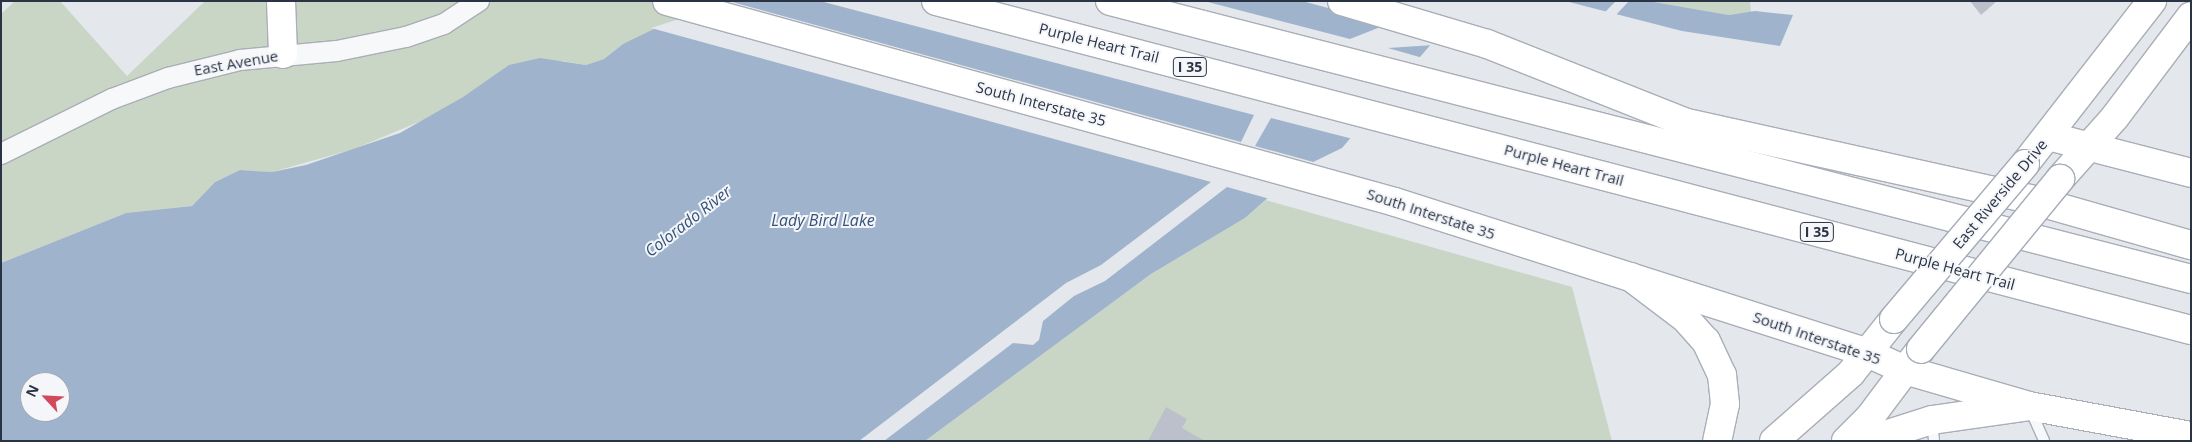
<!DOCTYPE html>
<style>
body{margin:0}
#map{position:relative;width:2192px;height:442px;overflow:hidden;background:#e4e7ec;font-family:"Open Sans",sans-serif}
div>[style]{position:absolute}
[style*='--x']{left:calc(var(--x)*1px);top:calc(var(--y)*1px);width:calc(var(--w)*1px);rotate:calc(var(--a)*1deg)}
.green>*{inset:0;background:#c9d6c5}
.water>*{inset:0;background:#9fb4cc}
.pier>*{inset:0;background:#e4e7ec}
.building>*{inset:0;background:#bbc0ca}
.roads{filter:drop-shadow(1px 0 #a9aeb7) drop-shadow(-1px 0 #a9aeb7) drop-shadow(0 1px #a9aeb7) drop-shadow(0 -1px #a9aeb7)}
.lane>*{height:10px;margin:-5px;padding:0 5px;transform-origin:5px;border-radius:5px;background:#f7f8fa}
.street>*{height:20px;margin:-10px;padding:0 10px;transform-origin:10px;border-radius:10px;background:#f7f8fa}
.secondary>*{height:28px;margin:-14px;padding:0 14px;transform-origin:14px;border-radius:14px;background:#fff}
.primary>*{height:28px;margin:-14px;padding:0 14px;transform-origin:14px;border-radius:14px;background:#fff}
.highway>*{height:28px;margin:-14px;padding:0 14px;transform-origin:14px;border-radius:14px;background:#fff}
.bridges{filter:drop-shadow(1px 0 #a3abb8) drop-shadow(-1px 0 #a3abb8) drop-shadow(0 1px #a3abb8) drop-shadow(0 -1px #a3abb8)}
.primary-bridge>*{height:28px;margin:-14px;padding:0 14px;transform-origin:14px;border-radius:14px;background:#fff}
span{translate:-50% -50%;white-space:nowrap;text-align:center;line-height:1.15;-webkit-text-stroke:4px #f4f6f9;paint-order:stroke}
.shield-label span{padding:1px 4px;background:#f4f6f9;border:1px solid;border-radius:4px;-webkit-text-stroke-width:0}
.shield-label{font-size:14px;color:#2b3445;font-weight:700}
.street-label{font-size:15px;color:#2b3445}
.water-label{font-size:16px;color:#34527a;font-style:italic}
.frame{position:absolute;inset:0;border:2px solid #2b3445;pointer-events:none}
.north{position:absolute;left:20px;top:372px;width:50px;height:50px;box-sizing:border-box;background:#f4f6f9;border:1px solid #a4a8b1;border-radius:50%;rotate:295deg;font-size:14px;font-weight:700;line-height:20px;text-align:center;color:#2b3445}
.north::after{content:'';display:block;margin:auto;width:18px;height:22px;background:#d1495b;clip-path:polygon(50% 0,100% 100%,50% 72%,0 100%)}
</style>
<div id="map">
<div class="green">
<i style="clip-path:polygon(15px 1px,60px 1px,127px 76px,205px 1px,738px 1px,623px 44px,604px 59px,586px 65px,563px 61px,496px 76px,433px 116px,354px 149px,272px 172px,240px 170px,215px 182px,192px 206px,126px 213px,1px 263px,1px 14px)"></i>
<i style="clip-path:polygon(1608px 1px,1750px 1px,1751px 12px,1729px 15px,1654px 2px)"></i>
<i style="clip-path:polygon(1266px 200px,1572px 287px,1612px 441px,925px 441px,1151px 274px,1245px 218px)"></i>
</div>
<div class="water">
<i style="clip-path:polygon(evenodd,738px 1px,1458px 1px,1444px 29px,1342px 148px,1303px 167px,1245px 218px,1151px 274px,925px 441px,1px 441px,1px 263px,126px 213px,192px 206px,215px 182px,240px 170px,272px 172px,306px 165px,400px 133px,463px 97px,509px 65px,540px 58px,586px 65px,604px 59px,623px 44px,654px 29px,738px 1px,30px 382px,60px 382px,60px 412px,30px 412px,30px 382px)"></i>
<i style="clip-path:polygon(1565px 1px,1654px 2px,1729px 15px,1755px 11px,1793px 15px,1780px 46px,1682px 31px)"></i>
</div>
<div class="pier">
<i style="clip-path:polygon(820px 1px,1204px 1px,1350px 39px,1388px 24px,1302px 1px,1460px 1px,1434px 45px,1388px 48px,1423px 58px,1353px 139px,1271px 118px,1255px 146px,1317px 163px,1270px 199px,1227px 187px,1105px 281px,1074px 296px,1043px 321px,1039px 340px,1033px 345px,1013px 343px,884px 441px,859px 441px,1066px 283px,1101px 265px,1211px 182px,651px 28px,732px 2px,1241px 142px,1254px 115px)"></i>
<i style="clip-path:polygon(1616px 1px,1629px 1px,1614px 17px,1679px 33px,1782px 48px,1681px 34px,1596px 15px,1570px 6px,1603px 14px)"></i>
</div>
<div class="building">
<i style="clip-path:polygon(1970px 1px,1997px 1px,1981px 15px)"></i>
<i style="clip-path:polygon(1166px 407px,1187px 419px,1182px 428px,1205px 441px,1148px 441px)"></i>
</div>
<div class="roads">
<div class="lane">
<i style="--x:2030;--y:409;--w:35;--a:66"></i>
<i style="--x:1932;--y:421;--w:20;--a:84"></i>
</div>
<div class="street">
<i style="--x:1;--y:154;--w:124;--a:-26.4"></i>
<i style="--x:112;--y:99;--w:60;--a:-20.6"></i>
<i style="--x:168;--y:78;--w:74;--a:-14"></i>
<i style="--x:240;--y:60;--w:97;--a:-5.3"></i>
<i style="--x:337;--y:51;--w:70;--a:-11.5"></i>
<i style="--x:406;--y:37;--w:40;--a:-18.9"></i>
<i style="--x:444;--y:24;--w:42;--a:-33.3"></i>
</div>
<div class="secondary">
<i style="--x:281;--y:1;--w:53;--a:87.8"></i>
<i style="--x:667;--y:1;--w:755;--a:15.43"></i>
<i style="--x:1395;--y:202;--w:493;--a:17.7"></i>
<i style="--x:1865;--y:352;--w:44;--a:24.2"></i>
<i style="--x:1905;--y:370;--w:129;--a:16.2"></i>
<i style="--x:2029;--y:406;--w:165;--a:10.5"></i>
<i style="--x:1342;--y:1;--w:151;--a:16.5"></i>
<i style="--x:1487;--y:44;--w:215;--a:21.6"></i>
<i style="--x:1687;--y:123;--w:350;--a:12.5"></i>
<i style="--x:2029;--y:199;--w:168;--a:15.9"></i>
<i style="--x:2048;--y:136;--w:148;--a:14.5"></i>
</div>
<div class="primary">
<i style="--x:2025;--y:164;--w:207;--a:-52.1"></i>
<i style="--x:2060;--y:179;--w:83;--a:-48.4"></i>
<i style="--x:2115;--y:117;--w:126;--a:-53"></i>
<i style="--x:1631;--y:277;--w:68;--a:37.2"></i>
<i style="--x:1685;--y:318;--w:31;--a:48"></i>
<i style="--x:1706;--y:341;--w:38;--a:65"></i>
<i style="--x:1722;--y:375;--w:29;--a:84"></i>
<i style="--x:1725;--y:404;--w:38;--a:102"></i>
<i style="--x:1774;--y:441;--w:103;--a:-41.4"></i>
<i style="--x:1851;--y:373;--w:69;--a:-51.5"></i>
<i style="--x:1846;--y:441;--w:34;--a:-45"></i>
<i style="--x:1870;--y:417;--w:85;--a:-53.1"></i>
<i style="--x:1866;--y:441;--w:69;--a:-17.7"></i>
<i style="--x:1932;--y:420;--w:98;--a:-8.2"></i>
</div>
<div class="highway">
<i style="--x:936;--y:1;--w:1297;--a:14.69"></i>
<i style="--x:1110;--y:1;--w:1116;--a:14.42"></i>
</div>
</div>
<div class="bridges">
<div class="primary-bridge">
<i style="--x:1894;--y:319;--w:203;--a:-49.8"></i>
<i style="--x:1921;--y:349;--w:220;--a:-50.7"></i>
</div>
</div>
<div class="shield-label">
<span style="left:1190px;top:67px">I 35</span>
<span style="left:1817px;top:232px">I 35</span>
</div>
<div class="street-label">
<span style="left:1099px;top:43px;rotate:14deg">Purple Heart Trail</span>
<span style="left:236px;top:63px;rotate:-10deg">East Avenue</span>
<span style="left:1041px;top:104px;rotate:15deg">South Interstate 35</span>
<span style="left:1564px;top:165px;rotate:15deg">Purple Heart Trail</span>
<span style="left:2000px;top:194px;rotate:-50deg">East Riverside Drive</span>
<span style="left:1431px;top:214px;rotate:18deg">South Interstate 35</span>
<span style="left:1955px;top:269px;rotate:15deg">Purple Heart Trail</span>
<span style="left:1817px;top:338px;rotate:19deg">South Interstate 35</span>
</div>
<div class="water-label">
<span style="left:823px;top:220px">Lady Bird Lake</span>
<span style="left:688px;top:221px;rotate:-38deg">Colorado River</span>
</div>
<div class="frame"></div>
<div class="north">N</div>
</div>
